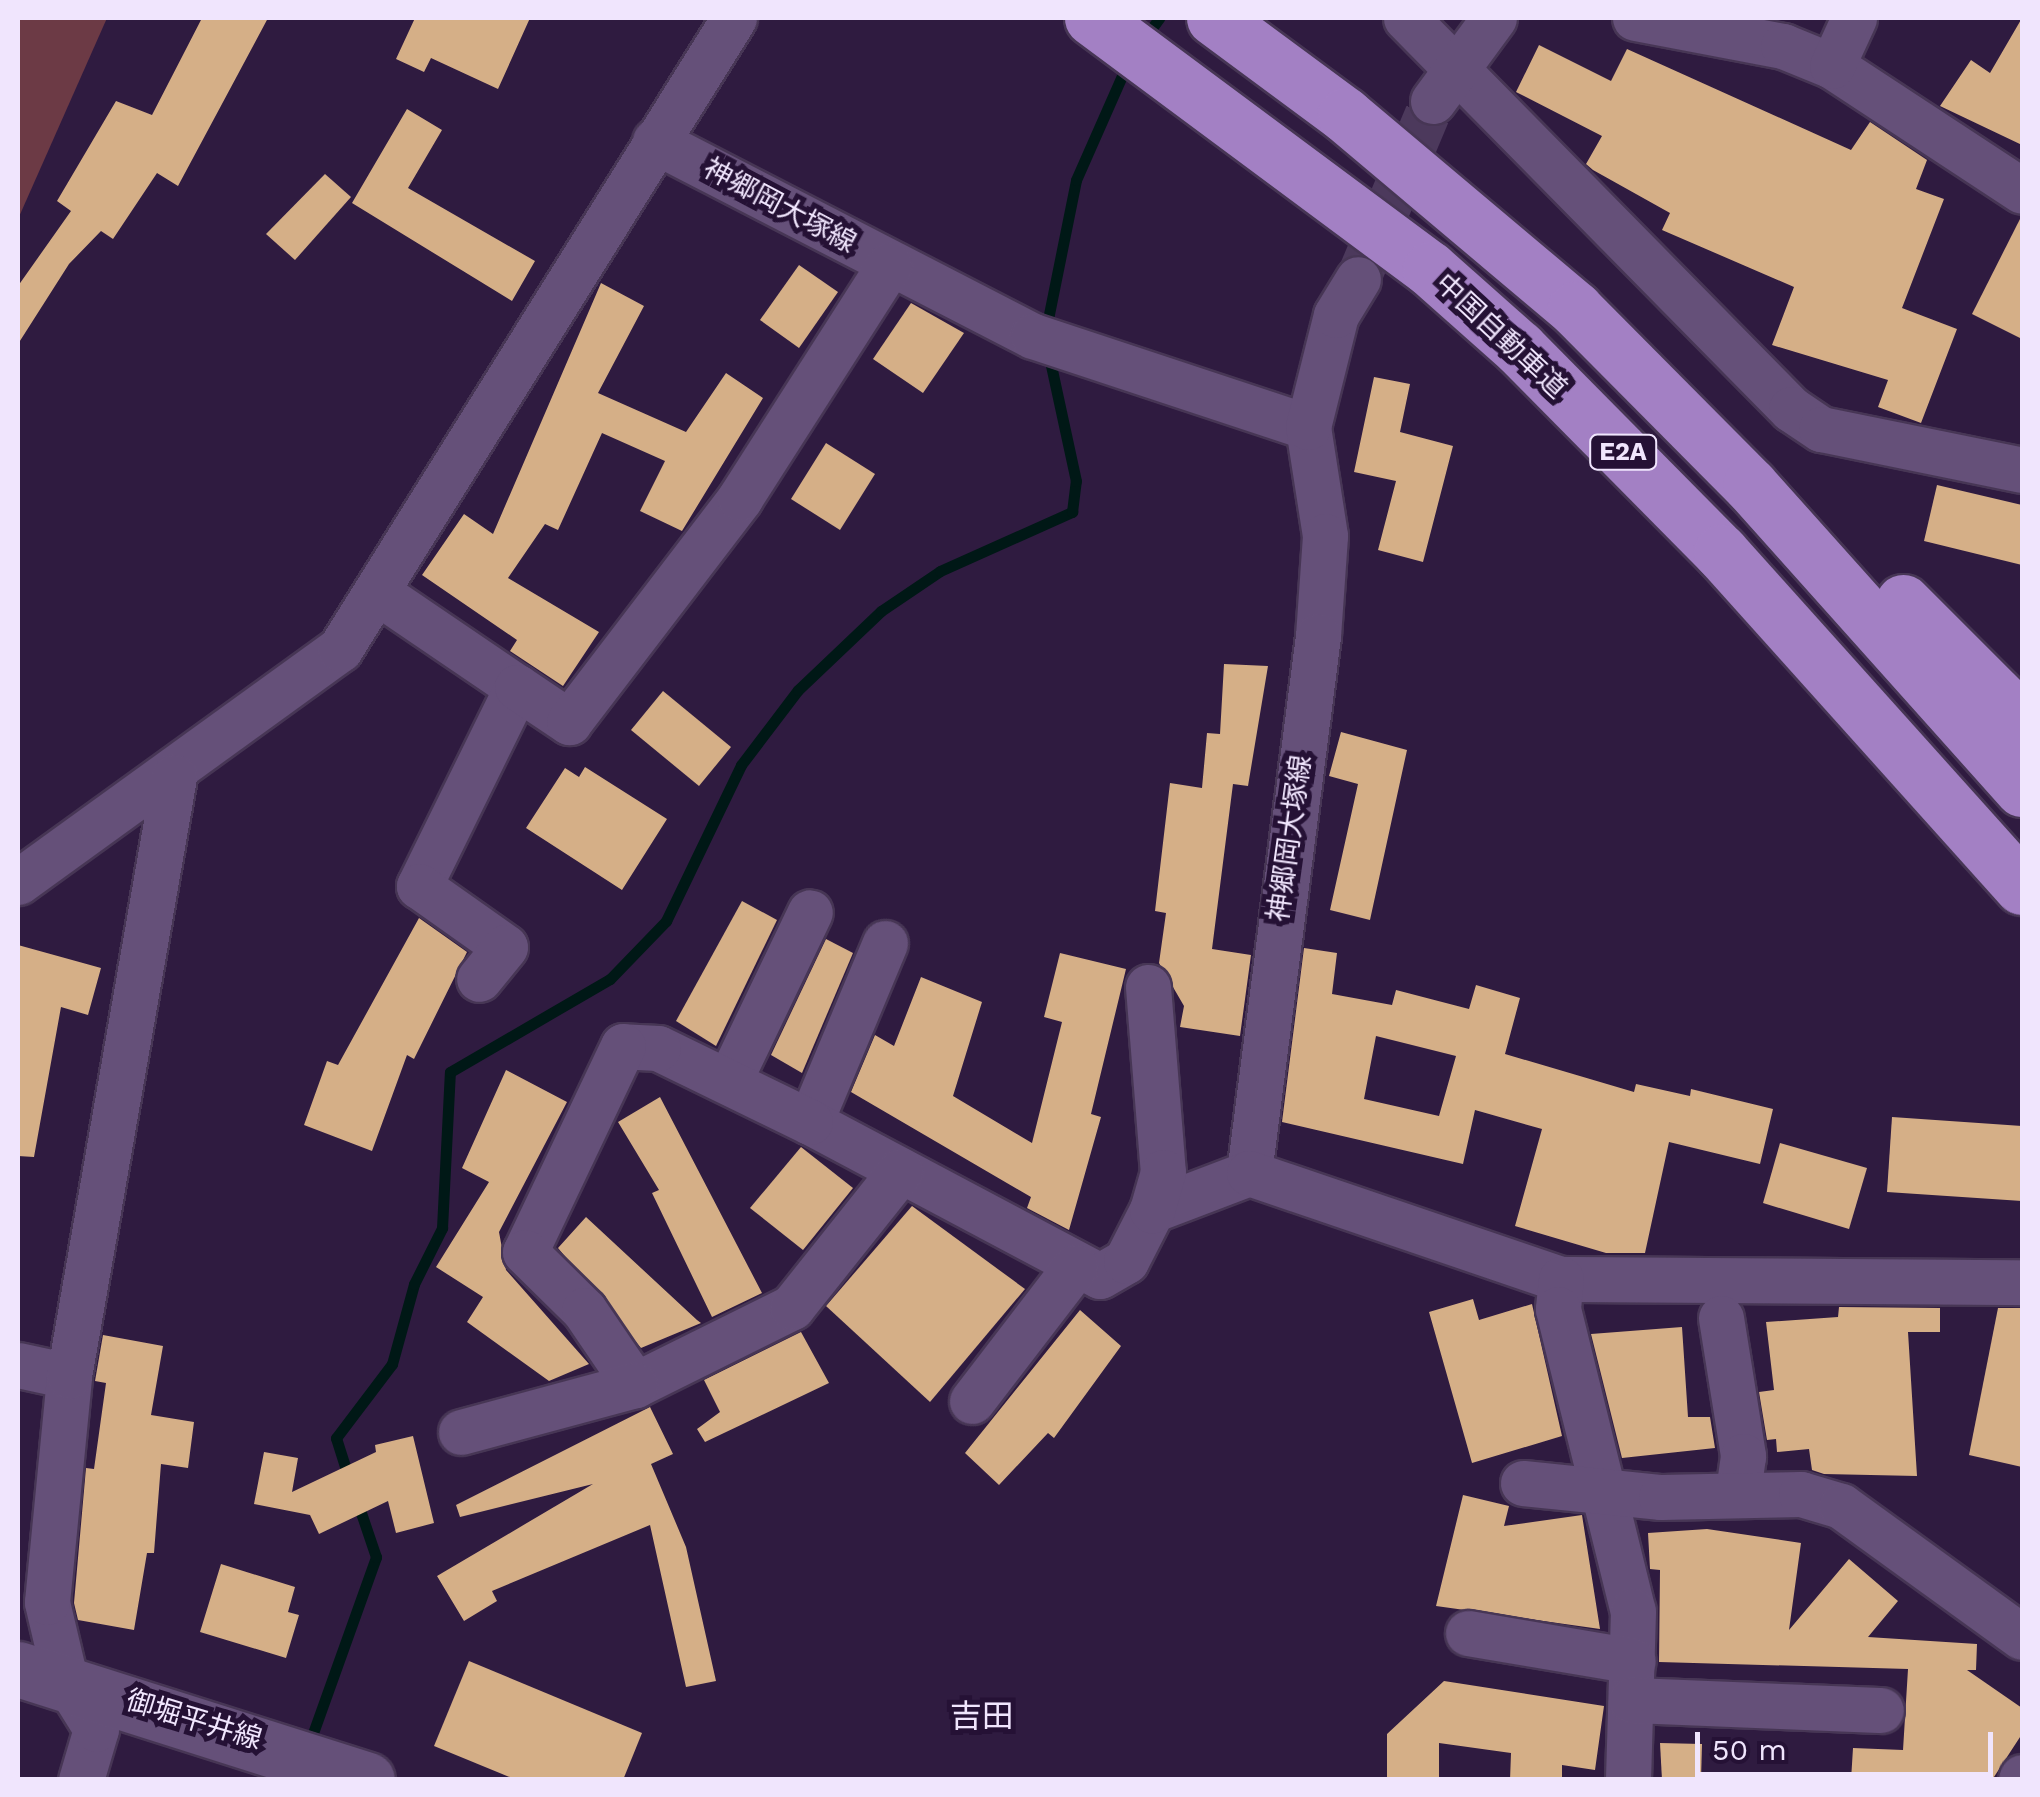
<!DOCTYPE html>
<meta charset="utf-8">
<style>
body{margin:0}
#map{position:relative;width:2040px;height:1797px;overflow:hidden;background:#2f1b40;font-family:"Work Sans","Noto Sans JP",sans-serif}
div>[style]{position:absolute}
[style*='--x']{left:calc(var(--x)*1px);top:calc(var(--y)*1px);width:calc(var(--w)*1px);rotate:calc(var(--a)*1deg)}
.green>*{inset:0;background:#6c3a45}
.stream>*{height:11px;margin:-5.5px;padding:0 5.5px;transform-origin:5.5px;border-radius:5.5px;background:#001816}
.building>*{inset:0;background:#d5af87}
.street-tunnel>*{height:45px;margin-top:-22.5px;transform-origin:0;background:repeating-linear-gradient(90deg,#4c395c 0 45px,transparent 0 67px)}
.roads{filter:drop-shadow(2px 0 #473655) drop-shadow(-2px 0 #473655) drop-shadow(0 2px #473655) drop-shadow(0 -2px #473655)}
.street>*{height:45px;margin:-22.5px;padding:0 22.5px;transform-origin:22.5px;border-radius:22.5px;background:#655079}
.secondary>*{height:55px;margin:-27.5px;padding:0 27.5px;transform-origin:27.5px;border-radius:27.5px;background:#655079}
.highway>*{height:55px;margin:-27.5px;padding:0 27.5px;transform-origin:27.5px;border-radius:27.5px;background:#a380c4}
span{translate:-50% -50%;white-space:nowrap;text-align:center;line-height:1.15;-webkit-text-stroke:10px #251135;paint-order:stroke}
.shield-label span{padding:2px 8px;background:#251135;border:2px solid;border-radius:8px;-webkit-text-stroke-width:0}
.shield-label{font-size:25px;color:#f0e5fd;font-weight:700}
.street-label{font-size:28px;color:#f0e5fd}
.quarter-label{font-size:32px;color:#f0e5fd}
.frame{position:absolute;inset:0;border:20px solid #f0e5fd;pointer-events:none}
.scale{position:absolute;left:1695px;top:1732px;width:298px;height:45px;box-sizing:border-box;border:5px solid #f0e5fd;border-top:0;padding-left:12px;font-size:30px;line-height:35px;white-space:nowrap;color:#f0e5fd;-webkit-text-stroke:8px #251135;paint-order:stroke}
</style>
<div id="map">
<div class="green">
<i style="clip-path:polygon(18px 18px,107px 18px,18px 219px)"></i>
</div>
<div class="stream">
<i style="--x:1144;--y:39;--w:26;--a:-54"></i>
<i style="--x:1046;--y:329;--w:152;--a:-78.6"></i>
<i style="--x:1076;--y:180;--w:129;--a:-66.2"></i>
<i style="--x:349;--y:1479;--w:43;--a:-107.6"></i>
<i style="--x:336;--y:1438;--w:93;--a:-52.9"></i>
<i style="--x:392;--y:1364;--w:83;--a:-74.6"></i>
<i style="--x:414;--y:1284;--w:63;--a:-63.4"></i>
<i style="--x:442;--y:1228;--w:156;--a:-87.1"></i>
<i style="--x:450;--y:1072;--w:185;--a:-30.2"></i>
<i style="--x:610;--y:979;--w:81;--a:-46"></i>
<i style="--x:666;--y:921;--w:173;--a:-64.3"></i>
<i style="--x:741;--y:765;--w:94;--a:-52.8"></i>
<i style="--x:798;--y:690;--w:115;--a:-43.6"></i>
<i style="--x:881;--y:611;--w:71;--a:-34.1"></i>
<i style="--x:940;--y:571;--w:145;--a:-24.1"></i>
<i style="--x:1072;--y:512;--w:31;--a:-83"></i>
<i style="--x:1076;--y:481;--w:132;--a:-102.2"></i>
<i style="--x:308;--y:1747;--w:202;--a:-70.3"></i>
<i style="--x:376;--y:1557;--w:59;--a:-108.7"></i>
</div>
<div class="building">
<i style="clip-path:polygon(202px 18px,268px 18px,178px 186px,157px 173px,113px 239px,101px 231px,69px 264px,18px 344px,18px 286px,71px 211px,57px 201px,116px 101px,152px 115px)"></i>
<i style="clip-path:polygon(415px 18px,530px 18px,498px 89px,431px 58px,424px 72px,396px 59px)"></i>
<i style="clip-path:polygon(2022px 18px,2022px 145px,1940px 106px,1971px 60px,1990px 73px)"></i>
<i style="clip-path:polygon(1539px 45px,1611px 81px,1627px 49px,1851px 150px,1870px 122px,1927px 160px,1916px 189px,1944px 199px,1902px 308px,1957px 329px,1921px 423px,1878px 407px,1888px 380px,1772px 345px,1794px 287px,1662px 230px,1670px 213px,1593px 170px,1586px 164px,1602px 136px,1516px 92px)"></i>
<i style="clip-path:polygon(407px 109px,442px 130px,408px 188px,535px 261px,512px 301px,352px 203px)"></i>
<i style="clip-path:polygon(325px 174px,351px 197px,295px 260px,266px 234px)"></i>
<i style="clip-path:polygon(2021px 217px,2022px 217px,2022px 339px,1972px 314px)"></i>
<i style="clip-path:polygon(799px 265px,838px 292px,799px 348px,760px 320px)"></i>
<i style="clip-path:polygon(601px 283px,644px 306px,598px 393px,686px 432px,726px 373px,763px 398px,682px 531px,640px 511px,665px 461px,602px 433px,558px 530px,545px 524px,508px 578px,599px 632px,563px 686px,510px 651px,517px 640px,422px 575px,464px 514px,493px 534px)"></i>
<i style="clip-path:polygon(911px 303px,964px 333px,923px 393px,873px 359px)"></i>
<i style="clip-path:polygon(1374px 377px,1410px 384px,1400px 432px,1453px 446px,1423px 562px,1378px 550px,1396px 481px,1354px 472px)"></i>
<i style="clip-path:polygon(826px 443px,875px 474px,840px 530px,791px 499px)"></i>
<i style="clip-path:polygon(1937px 485px,2022px 505px,2022px 565px,1924px 541px)"></i>
<i style="clip-path:polygon(1224px 664px,1268px 666px,1248px 786px,1233px 784px,1212px 949px,1251px 955px,1240px 1036px,1180px 1027px,1184px 1006px,1159px 963px,1166px 913px,1155px 911px,1170px 783px,1202px 788px,1207px 733px,1220px 734px)"></i>
<i style="clip-path:polygon(663px 691px,731px 747px,699px 786px,631px 730px)"></i>
<i style="clip-path:polygon(1341px 732px,1407px 750px,1370px 920px,1330px 910px,1358px 784px,1329px 776px)"></i>
<i style="clip-path:polygon(585px 767px,667px 819px,622px 890px,526px 828px,565px 768px,579px 777px)"></i>
<i style="clip-path:polygon(742px 901px,777px 920px,716px 1046px,676px 1021px)"></i>
<i style="clip-path:polygon(419px 918px,467px 952px,414px 1059px,407px 1055px,372px 1151px,304px 1125px,327px 1061px,338px 1065px)"></i>
<i style="clip-path:polygon(826px 939px,853px 953px,802px 1073px,771px 1055px)"></i>
<i style="clip-path:polygon(18px 945px,101px 968px,88px 1015px,61px 1007px,34px 1157px,18px 1156px)"></i>
<i style="clip-path:polygon(evenodd,1304px 948px,1337px 953px,1332px 994px,1392px 1005px,1396px 990px,1469px 1009px,1476px 985px,1520px 998px,1505px 1054px,1634px 1092px,1636px 1084px,1690px 1096px,1691px 1089px,1773px 1109px,1760px 1164px,1669px 1142px,1645px 1253px,1606px 1253px,1515px 1226px,1542px 1129px,1475px 1110px,1463px 1164px,1282px 1122px,1304px 948px,1376px 1036px,1456px 1056px,1439px 1116px,1364px 1099px,1376px 1036px)"></i>
<i style="clip-path:polygon(1060px 953px,1126px 969px,1091px 1114px,1101px 1117px,1069px 1230px,1027px 1208px,1031px 1197px,851px 1092px,875px 1035px,894px 1046px,921px 977px,982px 1002px,953px 1096px,1032px 1143px,1062px 1022px,1044px 1017px)"></i>
<i style="clip-path:polygon(506px 1070px,567px 1102px,499px 1232px,506px 1270px,589px 1364px,549px 1381px,467px 1322px,483px 1297px,436px 1267px,489px 1182px,462px 1168px)"></i>
<i style="clip-path:polygon(660px 1097px,762px 1293px,712px 1317px,652px 1193px,659px 1190px,618px 1122px)"></i>
<i style="clip-path:polygon(1892px 1117px,2022px 1126px,2022px 1201px,1887px 1192px)"></i>
<i style="clip-path:polygon(1780px 1143px,1867px 1168px,1849px 1229px,1763px 1203px)"></i>
<i style="clip-path:polygon(801px 1147px,853px 1188px,803px 1250px,750px 1208px)"></i>
<i style="clip-path:polygon(912px 1206px,1025px 1289px,930px 1402px,826px 1306px)"></i>
<i style="clip-path:polygon(586px 1217px,697px 1320px,701px 1323px,641px 1348px,558px 1248px)"></i>
<i style="clip-path:polygon(1473px 1299px,1479px 1320px,1532px 1304px,1562px 1436px,1472px 1463px,1429px 1312px)"></i>
<i style="clip-path:polygon(1839px 1307px,1940px 1308px,1940px 1332px,1908px 1332px,1917px 1476px,1824px 1474px,1812px 1470px,1809px 1449px,1777px 1452px,1776px 1439px,1767px 1440px,1759px 1392px,1774px 1390px,1766px 1322px,1838px 1317px)"></i>
<i style="clip-path:polygon(1998px 1308px,2022px 1308px,2022px 1467px,1969px 1455px)"></i>
<i style="clip-path:polygon(1080px 1310px,1121px 1346px,1054px 1438px,1048px 1433px,999px 1485px,965px 1453px)"></i>
<i style="clip-path:polygon(1682px 1327px,1688px 1417px,1710px 1417px,1715px 1448px,1622px 1458px,1591px 1334px)"></i>
<i style="clip-path:polygon(801px 1332px,829px 1383px,705px 1442px,697px 1429px,720px 1412px,704px 1380px)"></i>
<i style="clip-path:polygon(103px 1335px,163px 1346px,151px 1415px,194px 1422px,188px 1468px,161px 1464px,154px 1553px,147px 1553px,134px 1630px,78px 1620px,74px 1603px,86px 1468px,94px 1469px,106px 1383px,95px 1381px)"></i>
<i style="clip-path:polygon(650px 1407px,673px 1454px,651px 1464px,686px 1547px,716px 1681px,686px 1687px,650px 1525px,492px 1591px,497px 1601px,464px 1621px,437px 1576px,593px 1484px,460px 1517px,456px 1505px)"></i>
<i style="clip-path:polygon(413px 1436px,434px 1523px,396px 1533px,388px 1501px,319px 1534px,310px 1515px,254px 1504px,264px 1452px,298px 1458px,292px 1492px,376px 1452px,375px 1445px)"></i>
<i style="clip-path:polygon(1463px 1495px,1509px 1506px,1504px 1526px,1582px 1515px,1600px 1629px,1436px 1606px)"></i>
<i style="clip-path:polygon(1707px 1529px,1801px 1543px,1789px 1630px,1849px 1559px,1898px 1601px,1868px 1637px,1977px 1644px,1976px 1670px,1967px 1670px,2022px 1708px,2022px 1734px,1992px 1780px,1851px 1780px,1853px 1748px,1903px 1750px,1908px 1669px,1659px 1662px,1660px 1570px,1650px 1569px,1648px 1533px)"></i>
<i style="clip-path:polygon(221px 1564px,295px 1587px,288px 1612px,299px 1615px,286px 1658px,200px 1632px)"></i>
<i style="clip-path:polygon(469px 1661px,642px 1733px,623px 1780px,517px 1780px,434px 1746px)"></i>
<i style="clip-path:polygon(1444px 1681px,1604px 1706px,1595px 1770px,1562px 1765px,1562px 1780px,1510px 1780px,1511px 1753px,1439px 1743px,1439px 1780px,1387px 1780px,1387px 1734px)"></i>
<i style="clip-path:polygon(1660px 1743px,1702px 1744px,1701px 1780px,1662px 1780px)"></i>
</div>
<div class="street-tunnel">
<i style="--x:1358;--y:279;--w:193;--a:-67.2"></i>
</div>
<div class="roads">
<div class="street">
<i style="--x:1406;--y:18;--w:549;--a:45.44"></i>
<i style="--x:1791;--y:409;--w:36;--a:34"></i>
<i style="--x:1821;--y:429;--w:205;--a:11.5"></i>
<i style="--x:1635;--y:18;--w:151;--a:10.7"></i>
<i style="--x:1783;--y:46;--w:53;--a:22.2"></i>
<i style="--x:1832;--y:66;--w:227;--a:33.3"></i>
<i style="--x:1832;--y:66;--w:53;--a:-65.4"></i>
<i style="--x:1433;--y:101;--w:103;--a:-53.7"></i>
<i style="--x:655;--y:141;--w:425;--a:27.3"></i>
<i style="--x:1033;--y:336;--w:290;--a:18.3"></i>
<i style="--x:1308;--y:427;--w:110;--a:81.1"></i>
<i style="--x:1325;--y:536;--w:100;--a:94"></i>
<i style="--x:1318;--y:636;--w:541;--a:97.32"></i>
<i style="--x:1308;--y:427;--w:115;--a:-76"></i>
<i style="--x:1336;--y:315;--w:42;--a:-58.6"></i>
<i style="--x:377;--y:592;--w:169;--a:34.2"></i>
<i style="--x:517;--y:687;--w:222;--a:116.2"></i>
<i style="--x:419;--y:886;--w:105;--a:35.3"></i>
<i style="--x:505;--y:947;--w:41;--a:129.1"></i>
<i style="--x:517;--y:687;--w:63;--a:33.9"></i>
<i style="--x:569;--y:722;--w:282;--a:-52.6"></i>
<i style="--x:740;--y:498;--w:277;--a:-57.4"></i>
<i style="--x:18;--y:882;--w:397;--a:-35.9"></i>
<i style="--x:340;--y:649;--w:744;--a:-58.02"></i>
<i style="--x:885;--y:943;--w:194;--a:112.7"></i>
<i style="--x:810;--y:1122;--w:328;--a:28"></i>
<i style="--x:1100;--y:1276;--w:30;--a:-30"></i>
<i style="--x:1126;--y:1261;--w:57;--a:-63"></i>
<i style="--x:1152;--y:1210;--w:104;--a:-20.9"></i>
<i style="--x:1148;--y:987;--w:186;--a:85.4"></i>
<i style="--x:1163;--y:1172;--w:40;--a:106"></i>
<i style="--x:729;--y:1081;--w:187;--a:-64.4"></i>
<i style="--x:810;--y:1122;--w:169;--a:-154"></i>
<i style="--x:658;--y:1048;--w:35;--a:-177"></i>
<i style="--x:623;--y:1046;--w:228;--a:115.4"></i>
<i style="--x:525;--y:1252;--w:83;--a:44.5"></i>
<i style="--x:584;--y:1310;--w:91;--a:55.8"></i>
<i style="--x:635;--y:1385;--w:175;--a:-26.4"></i>
<i style="--x:792;--y:1307;--w:174;--a:-51.5"></i>
<i style="--x:1249;--y:1173;--w:330;--a:18.8"></i>
<i style="--x:1561;--y:1279;--w:461;--a:0.4"></i>
<i style="--x:1561;--y:1279;--w:30;--a:96"></i>
<i style="--x:1558;--y:1309;--w:311;--a:76.1"></i>
<i style="--x:1633;--y:1611;--w:169;--a:91.7"></i>
<i style="--x:1721;--y:1318;--w:140;--a:80.9"></i>
<i style="--x:1743;--y:1456;--w:36;--a:98"></i>
<i style="--x:18;--y:1365;--w:52;--a:12.2"></i>
<i style="--x:972;--y:1401;--w:169;--a:-52.5"></i>
<i style="--x:461;--y:1432;--w:180;--a:-15.1"></i>
<i style="--x:1523;--y:1483;--w:139;--a:5.8"></i>
<i style="--x:1661;--y:1497;--w:140;--a:-1.2"></i>
<i style="--x:1801;--y:1494;--w:42;--a:16.7"></i>
<i style="--x:1841;--y:1506;--w:223;--a:35.9"></i>
<i style="--x:1468;--y:1633;--w:167;--a:9.6"></i>
<i style="--x:1631;--y:1700;--w:250;--a:2.3"></i>
<i style="--x:81;--y:1780;--w:53;--a:-73.6"></i>
<i style="--x:96;--y:1729;--w:59;--a:-121.8"></i>
<i style="--x:65;--y:1679;--w:79;--a:-103.2"></i>
<i style="--x:47;--y:1602;--w:227;--a:-84.4"></i>
<i style="--x:69;--y:1376;--w:608;--a:-80.06"></i>
<i style="--x:2021;--y:1780;--w:3;--a:-72"></i>
</div>
<div class="secondary">
<i style="--x:18;--y:1669;--w:366;--a:17.6"></i>
</div>
<div class="highway">
<i style="--x:1092;--y:18;--w:421;--a:36.6"></i>
<i style="--x:1430;--y:269;--w:119;--a:41.6"></i>
<i style="--x:1519;--y:348;--w:287;--a:45.3"></i>
<i style="--x:1721;--y:552;--w:450;--a:48.1"></i>
<i style="--x:1214;--y:18;--w:163;--a:36.5"></i>
<i style="--x:1345;--y:115;--w:301;--a:40.1"></i>
<i style="--x:1575;--y:309;--w:248;--a:45.2"></i>
<i style="--x:1750;--y:485;--w:408;--a:48.2"></i>
<i style="--x:1903;--y:602;--w:168;--a:45"></i>
</div>
</div>
<div class="shield-label">
<span style="left:1623px;top:452px">E2A</span>
</div>
<div class="street-label">
<span style="left:780px;top:206px;rotate:28deg">神郷岡大塚線</span>
<span style="left:1501px;top:336px;rotate:43deg">中国自動車道</span>
<span style="left:1290px;top:838px;rotate:-82deg">神郷岡大塚線</span>
<span style="left:194px;top:1720px;rotate:17deg">御堀平井線</span>
</div>
<div class="quarter-label">
<span style="left:982px;top:1716px">吉田</span>
</div>
<div class="frame"></div>
<div class="scale">50 m</div>
</div>
